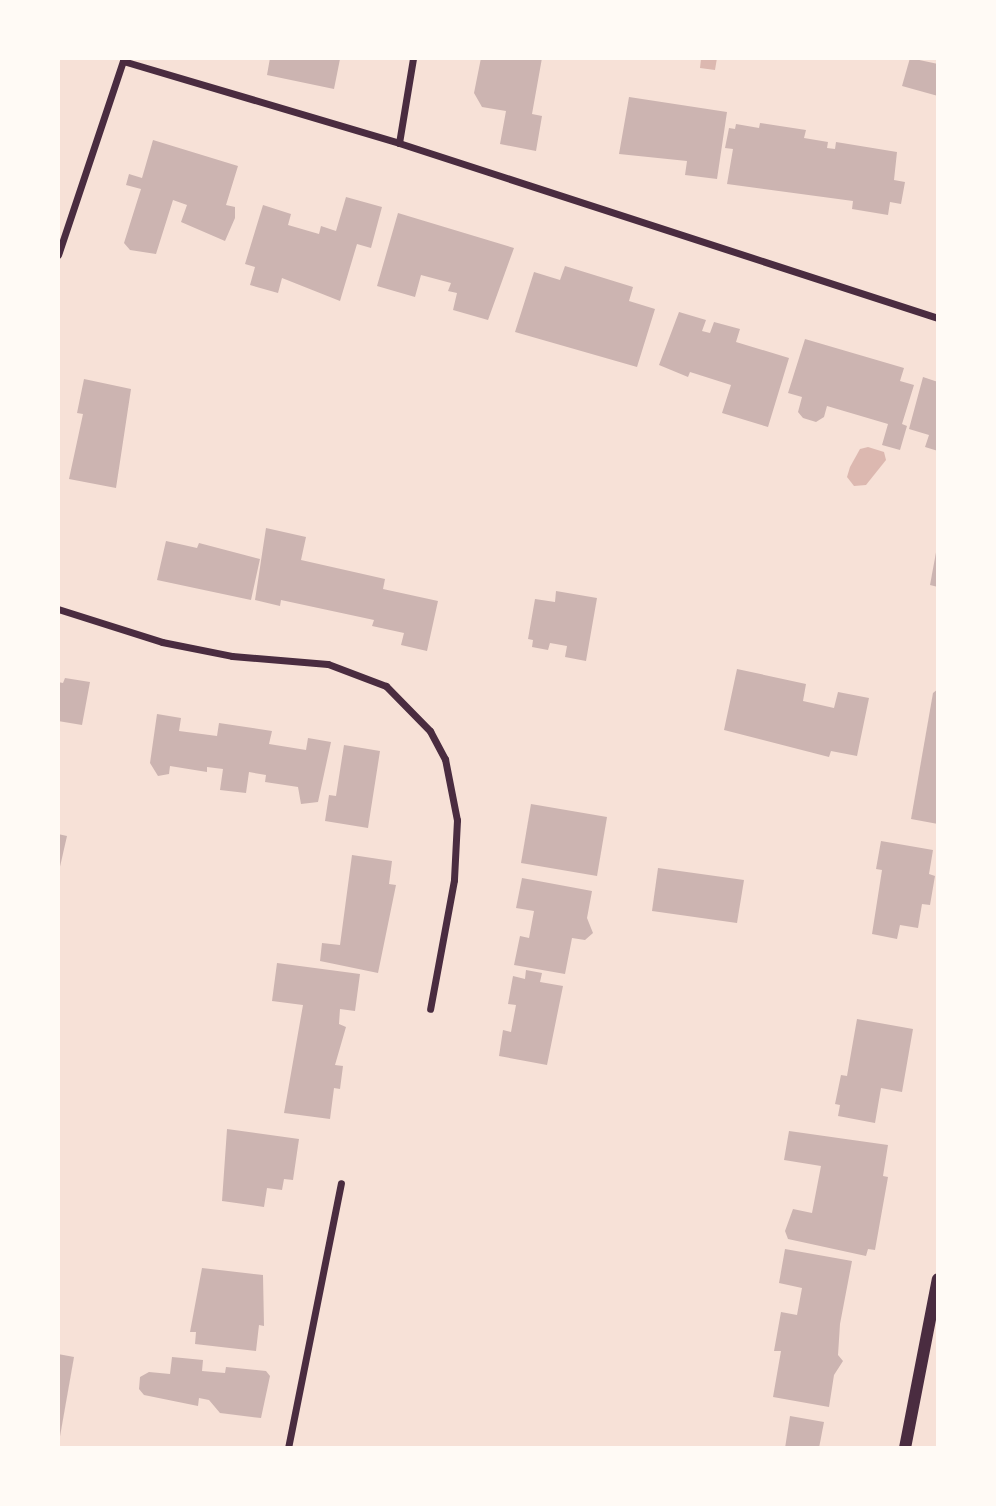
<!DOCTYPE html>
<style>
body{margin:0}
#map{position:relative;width:996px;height:1506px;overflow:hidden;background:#f7e1d7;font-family:"Archivo Narrow",sans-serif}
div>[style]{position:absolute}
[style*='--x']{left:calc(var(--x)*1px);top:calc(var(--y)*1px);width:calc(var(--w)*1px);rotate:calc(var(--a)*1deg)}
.water>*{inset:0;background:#dcb8b0}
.building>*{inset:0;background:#ccb4b1}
.minor>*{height:7px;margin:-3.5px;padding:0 3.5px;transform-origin:3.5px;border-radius:3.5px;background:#4a2c40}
.tertiary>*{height:12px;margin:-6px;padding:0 6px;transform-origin:6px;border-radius:6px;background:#4a2c40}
span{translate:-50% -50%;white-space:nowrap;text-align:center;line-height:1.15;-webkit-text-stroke:6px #fffaf5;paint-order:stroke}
.frame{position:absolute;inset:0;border:60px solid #fffaf5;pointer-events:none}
</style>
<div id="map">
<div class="water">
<i style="clip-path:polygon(693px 58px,717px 58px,715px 70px,700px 68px,701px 59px)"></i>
<i style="clip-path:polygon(868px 447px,884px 452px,886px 460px,866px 485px,854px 486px,847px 477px,850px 467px,860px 449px)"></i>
</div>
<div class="building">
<i style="clip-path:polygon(270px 58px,350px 58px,340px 59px,334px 89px,267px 75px)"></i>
<i style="clip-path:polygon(481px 58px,542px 58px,532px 114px,542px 116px,536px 151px,500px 144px,506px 111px,482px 107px,474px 93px)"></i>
<i style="clip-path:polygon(910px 58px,938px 64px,938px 96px,902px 86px)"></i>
<i style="clip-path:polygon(629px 97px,727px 112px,717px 179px,685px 175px,687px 161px,619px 154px)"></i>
<i style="clip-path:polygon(760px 123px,806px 130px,804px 138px,828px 142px,827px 148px,835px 149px,836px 142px,897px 152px,894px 180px,905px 182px,901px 204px,890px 202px,888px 215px,852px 209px,853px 201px,727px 184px,733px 149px,725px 148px,729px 128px,735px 129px,736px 124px,759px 128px)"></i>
<i style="clip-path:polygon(153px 140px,238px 166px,226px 205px,235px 207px,235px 218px,225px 241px,181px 222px,187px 205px,173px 200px,156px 254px,130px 250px,124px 243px,141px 189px,126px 185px,129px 174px,142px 178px)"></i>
<i style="clip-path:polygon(346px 197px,382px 207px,371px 248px,357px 244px,340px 301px,282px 278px,278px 293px,250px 285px,255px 267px,245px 264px,263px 205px,291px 214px,288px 225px,319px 234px,321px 226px,336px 231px)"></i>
<i style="clip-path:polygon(398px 213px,514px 248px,488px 320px,453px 310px,457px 293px,448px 291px,451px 283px,421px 275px,415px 297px,377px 286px)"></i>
<i style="clip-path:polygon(565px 266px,633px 287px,629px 301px,655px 309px,637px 367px,515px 332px,534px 272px,560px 280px)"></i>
<i style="clip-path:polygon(679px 312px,706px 320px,702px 331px,710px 333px,714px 322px,740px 329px,736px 342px,789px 358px,768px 427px,722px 413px,731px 385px,690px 372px,688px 377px,659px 365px)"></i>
<i style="clip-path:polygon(805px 339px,904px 368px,900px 381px,914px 385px,902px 424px,907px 426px,900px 450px,882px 445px,888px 424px,827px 406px,824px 417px,816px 422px,803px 418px,798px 412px,802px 397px,788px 393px)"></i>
<i style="clip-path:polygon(923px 377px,938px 382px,938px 451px,925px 447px,929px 435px,909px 429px)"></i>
<i style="clip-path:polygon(84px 379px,131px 389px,116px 488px,69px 479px,83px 414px,77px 413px)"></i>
<i style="clip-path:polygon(266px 528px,306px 537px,301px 560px,385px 579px,383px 589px,438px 601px,427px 651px,401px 645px,404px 633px,372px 626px,374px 620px,281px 600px,280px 606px,255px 600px)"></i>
<i style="clip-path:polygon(166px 541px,197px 548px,199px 543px,260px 559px,251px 600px,157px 580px)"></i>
<i style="clip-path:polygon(937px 547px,938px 547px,938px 587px,930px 585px)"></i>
<i style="clip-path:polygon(556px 591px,597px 598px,586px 661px,565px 657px,567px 646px,550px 643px,548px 650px,532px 647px,533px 640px,528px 639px,535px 599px,555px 602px)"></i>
<i style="clip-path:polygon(737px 669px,806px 684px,803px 701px,834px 708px,838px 692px,869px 698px,857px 756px,831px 751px,829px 757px,724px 730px)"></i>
<i style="clip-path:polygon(65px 678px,90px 682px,82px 725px,58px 721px,58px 682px,63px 683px)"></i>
<i style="clip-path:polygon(938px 689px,938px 824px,911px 819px,933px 693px)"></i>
<i style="clip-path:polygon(157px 714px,181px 718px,179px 731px,217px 736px,219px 723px,272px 731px,269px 744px,306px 750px,308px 738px,331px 742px,318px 802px,301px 804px,298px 787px,265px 782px,266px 775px,249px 772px,246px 793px,220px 790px,223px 769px,207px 767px,207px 772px,170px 766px,169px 774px,158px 776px,150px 763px)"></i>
<i style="clip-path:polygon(344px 745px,380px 751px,368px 828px,325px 821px,329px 795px,336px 796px)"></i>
<i style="clip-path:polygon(531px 804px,607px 817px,597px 876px,521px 863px)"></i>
<i style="clip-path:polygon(58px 834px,67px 836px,59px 871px,58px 871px)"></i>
<i style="clip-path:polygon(881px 841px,933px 850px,929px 874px,935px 876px,930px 905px,922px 904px,918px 928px,900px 925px,897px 939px,872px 934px,882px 870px,876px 869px)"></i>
<i style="clip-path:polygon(352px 855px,392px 861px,389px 884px,396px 885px,378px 973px,320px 961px,322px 943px,340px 945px)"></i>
<i style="clip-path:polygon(658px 868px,744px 880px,737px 923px,652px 911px)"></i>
<i style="clip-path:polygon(522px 878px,592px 891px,587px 918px,593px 933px,585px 940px,572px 938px,565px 974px,514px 965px,520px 936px,529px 938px,534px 911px,516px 908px)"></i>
<i style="clip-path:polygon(277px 963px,360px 974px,355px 1011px,340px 1009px,339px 1024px,346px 1027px,335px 1065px,343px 1066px,340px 1089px,334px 1088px,330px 1119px,284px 1113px,303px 1005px,272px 1001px)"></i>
<i style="clip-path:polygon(526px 970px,542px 973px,540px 982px,563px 986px,547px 1065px,499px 1056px,503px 1030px,511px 1032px,516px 1005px,508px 1004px,513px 976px,525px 979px)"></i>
<i style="clip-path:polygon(857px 1019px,913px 1029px,902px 1092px,881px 1088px,875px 1123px,838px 1116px,840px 1105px,835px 1104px,841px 1075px,847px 1076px)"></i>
<i style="clip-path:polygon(227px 1129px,299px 1139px,293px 1180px,284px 1179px,282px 1190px,267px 1188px,264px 1207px,222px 1201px)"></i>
<i style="clip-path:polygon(789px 1131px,888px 1145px,883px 1176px,888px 1177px,875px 1250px,868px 1249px,866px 1256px,788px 1239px,785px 1231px,793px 1209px,812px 1213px,821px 1166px,784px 1160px)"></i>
<i style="clip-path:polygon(785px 1249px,852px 1261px,840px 1324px,838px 1355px,843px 1361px,834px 1375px,829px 1407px,773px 1397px,781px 1351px,774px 1351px,781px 1312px,797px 1315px,802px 1288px,779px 1283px)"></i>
<i style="clip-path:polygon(202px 1268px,263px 1275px,264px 1326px,259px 1325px,256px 1351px,195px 1344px,196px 1332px,190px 1332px)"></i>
<i style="clip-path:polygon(58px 1354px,74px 1357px,59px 1442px,58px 1442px)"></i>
<i style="clip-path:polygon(172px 1357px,203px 1360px,202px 1371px,225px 1373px,226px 1367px,266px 1371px,270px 1376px,261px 1418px,220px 1413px,209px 1400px,199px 1398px,198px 1406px,144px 1395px,139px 1389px,140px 1377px,149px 1372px,170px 1374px)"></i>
<i style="clip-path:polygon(790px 1416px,824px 1422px,819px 1448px,785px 1448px)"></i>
</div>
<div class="minor">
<i style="--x:123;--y:61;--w:288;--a:16.5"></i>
<i style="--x:399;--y:143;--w:567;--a:17.99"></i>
<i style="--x:399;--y:143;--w:86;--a:-80.6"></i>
<i style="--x:58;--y:255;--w:205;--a:-71.5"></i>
<i style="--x:58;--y:609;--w:109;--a:17.6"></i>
<i style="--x:162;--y:642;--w:71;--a:11.3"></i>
<i style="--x:232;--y:656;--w:96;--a:4.8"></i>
<i style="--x:328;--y:664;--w:62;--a:20.8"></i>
<i style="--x:386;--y:686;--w:63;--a:45.6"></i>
<i style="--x:430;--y:731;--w:32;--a:62"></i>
<i style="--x:445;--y:759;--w:62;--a:78.9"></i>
<i style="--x:457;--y:820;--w:60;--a:92.9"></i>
<i style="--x:454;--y:880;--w:131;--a:100.5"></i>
<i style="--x:288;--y:1448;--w:270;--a:-78.7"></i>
</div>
<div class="tertiary">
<i style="--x:905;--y:1448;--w:172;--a:-79"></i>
</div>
<div class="frame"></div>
</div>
